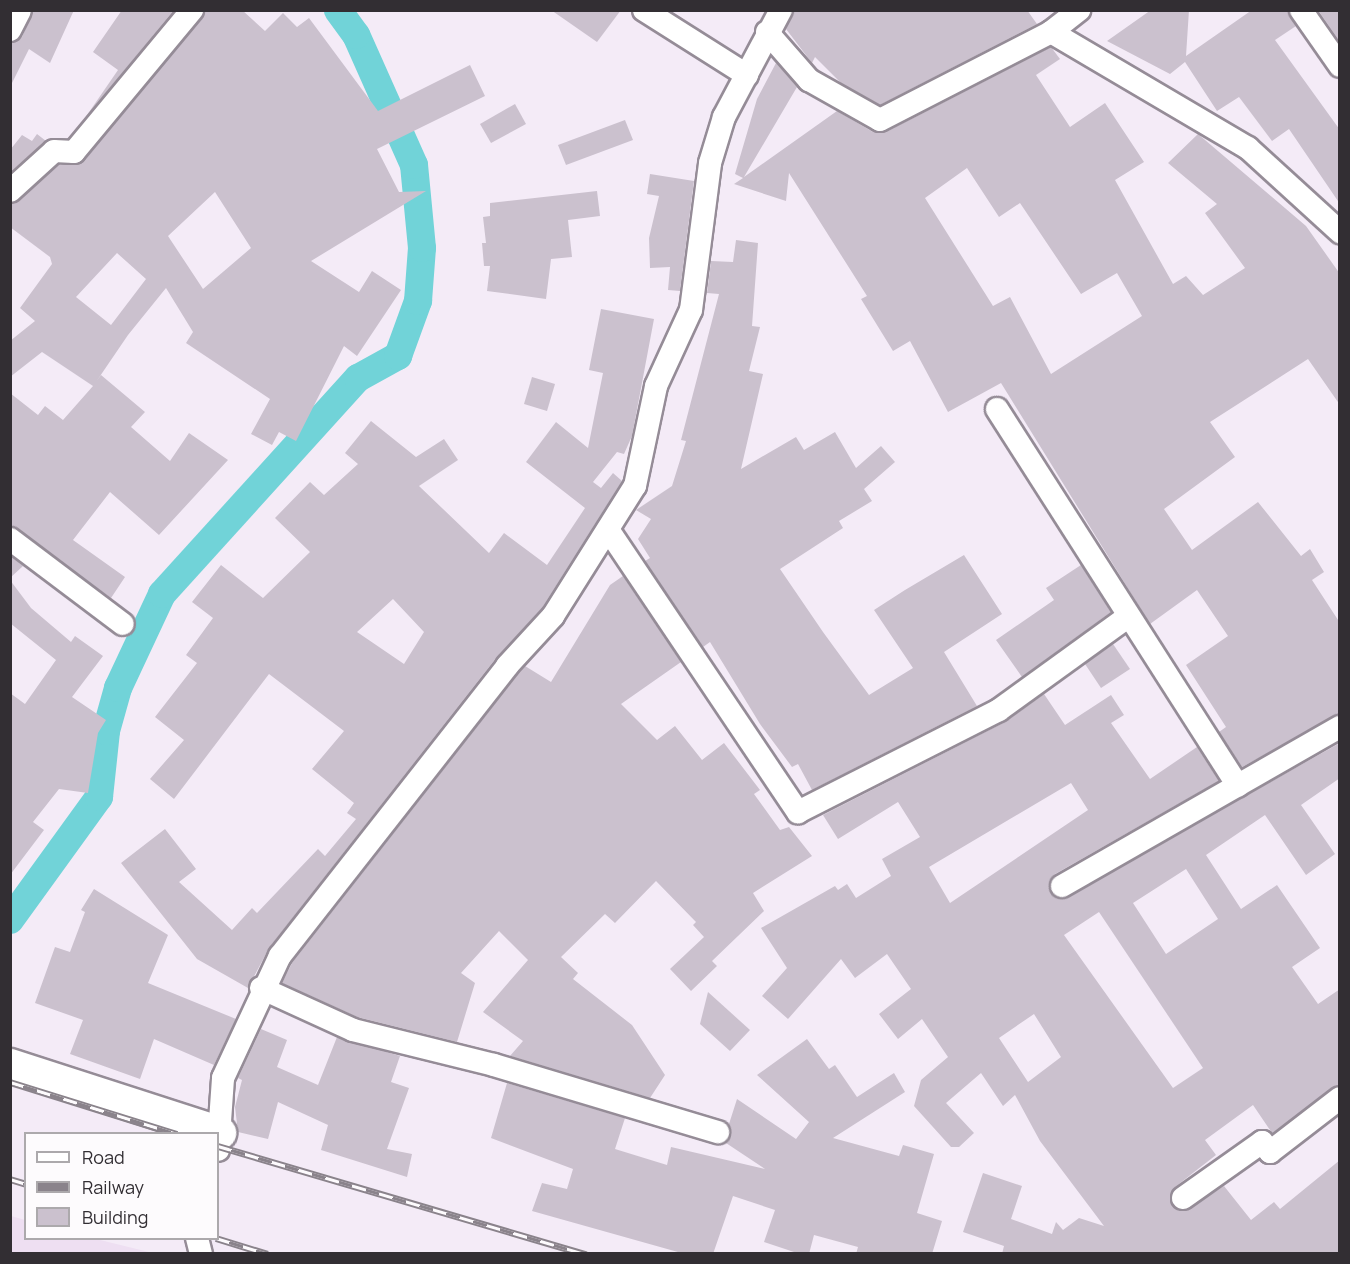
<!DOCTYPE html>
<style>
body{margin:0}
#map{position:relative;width:1350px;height:1264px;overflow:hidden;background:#f4ebf7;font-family:Manrope,sans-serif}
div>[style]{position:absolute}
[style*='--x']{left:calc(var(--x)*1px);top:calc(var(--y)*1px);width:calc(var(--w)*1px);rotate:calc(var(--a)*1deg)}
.built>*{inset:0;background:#eedff2}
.canal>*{height:28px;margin:-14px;padding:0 14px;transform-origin:14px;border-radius:14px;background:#71d3d8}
.building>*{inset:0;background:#cbc1ce}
.roads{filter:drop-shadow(2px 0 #958c97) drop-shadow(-2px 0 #958c97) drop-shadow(0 2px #958c97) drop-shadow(0 -2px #958c97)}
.street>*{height:22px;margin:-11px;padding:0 11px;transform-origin:11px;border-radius:11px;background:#fff}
.secondary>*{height:32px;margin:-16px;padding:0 16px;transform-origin:16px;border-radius:16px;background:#fff}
.rail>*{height:7px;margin-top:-3.5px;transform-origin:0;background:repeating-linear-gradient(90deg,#fdfbfd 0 14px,#8a838b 0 28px);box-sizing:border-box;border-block:2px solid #8a838b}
span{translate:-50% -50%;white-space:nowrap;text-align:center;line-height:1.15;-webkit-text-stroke:5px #fdfbfd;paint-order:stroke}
.frame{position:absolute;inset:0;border:12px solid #322e33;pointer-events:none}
.legend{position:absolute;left:24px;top:1132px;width:195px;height:108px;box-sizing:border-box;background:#fdfbfd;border:2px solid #aca9ac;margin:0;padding:8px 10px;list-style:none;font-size:18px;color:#322e33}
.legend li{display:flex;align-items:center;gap:12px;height:30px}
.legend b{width:30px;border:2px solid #aca9ac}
</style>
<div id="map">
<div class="built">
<i style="clip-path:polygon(11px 1216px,25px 1220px,26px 1238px,96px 1239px,153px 1253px,11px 1253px)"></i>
</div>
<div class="canal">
<i style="--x:10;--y:920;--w:152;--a:-54.1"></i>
<i style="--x:99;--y:797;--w:66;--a:-83.9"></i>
<i style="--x:106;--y:731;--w:45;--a:-74.4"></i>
<i style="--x:118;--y:688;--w:104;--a:-64.9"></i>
<i style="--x:162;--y:594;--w:292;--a:-47.8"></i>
<i style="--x:358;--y:378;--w:46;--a:-28.8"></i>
<i style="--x:398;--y:356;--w:59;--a:-70"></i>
<i style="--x:418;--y:301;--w:53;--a:-85.7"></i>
<i style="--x:422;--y:248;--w:83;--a:-95.5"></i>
<i style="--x:414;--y:165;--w:142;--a:-114"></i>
<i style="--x:356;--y:35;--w:31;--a:-126"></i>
</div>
<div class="building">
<i style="clip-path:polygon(33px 10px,74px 10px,50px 63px,29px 49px,10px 87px,10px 43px,22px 37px)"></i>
<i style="clip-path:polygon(122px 10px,174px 10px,85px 118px,118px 70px,93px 52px)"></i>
<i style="clip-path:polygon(evenodd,205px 10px,242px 10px,265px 31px,283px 13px,297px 27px,309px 18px,378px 111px,470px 65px,485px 96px,377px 149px,399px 192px,426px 191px,311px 261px,359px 292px,372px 271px,401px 290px,357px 356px,344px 346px,296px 441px,279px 432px,272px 445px,251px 434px,270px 399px,186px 343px,193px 332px,166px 288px,128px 335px,96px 382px,101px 375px,145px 412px,131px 427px,170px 461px,189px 433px,228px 460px,159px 535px,110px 492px,73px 540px,125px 577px,111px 598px,10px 526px,10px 393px,38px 415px,45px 406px,63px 420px,93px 386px,42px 352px,10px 377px,10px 341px,35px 321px,20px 308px,52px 264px,50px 257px,10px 227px,10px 204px,59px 165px,84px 161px,205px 10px,215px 192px,251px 248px,203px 289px,168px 236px,215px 192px,205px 10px,117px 253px,146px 279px,111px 325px,76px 297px,117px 253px)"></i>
<i style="clip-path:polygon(551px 10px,621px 10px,597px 42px)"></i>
<i style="clip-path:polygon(794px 10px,1027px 10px,1037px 24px,880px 105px,841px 83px,815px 57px,812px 63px,786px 29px)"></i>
<i style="clip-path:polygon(1151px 10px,1189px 10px,1186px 56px,1252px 10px,1288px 10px,1296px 26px,1275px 40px,1340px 130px,1340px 204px,1289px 129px,1272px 141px,1239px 97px,1217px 111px,1185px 62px,1170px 74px,1107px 41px)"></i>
<i style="clip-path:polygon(1318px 10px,1340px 10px,1340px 42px)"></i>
<i style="clip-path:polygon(evenodd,1051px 47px,1060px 59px,1036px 75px,1070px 127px,1105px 103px,1144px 162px,1115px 180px,1173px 284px,1186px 276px,1203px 295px,1245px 268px,1205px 213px,1217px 204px,1168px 163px,1198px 134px,1306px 226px,1340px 274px,1340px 405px,1308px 359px,1210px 422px,1235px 457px,1164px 509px,1192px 550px,1258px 502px,1301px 556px,1310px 549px,1324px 572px,1312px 580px,1340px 623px,1340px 714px,1242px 767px,1219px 732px,1226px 727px,1186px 665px,1228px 636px,1197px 590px,1150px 624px,1001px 383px,948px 412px,910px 341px,893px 351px,861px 299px,867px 296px,789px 173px,786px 201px,734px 184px,743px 178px,735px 174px,757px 99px,776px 63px,797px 87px,744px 177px,837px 111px,873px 132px,886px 132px,1051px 47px,967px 168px,999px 217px,1020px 203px,1081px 294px,1117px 273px,1142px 316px,1051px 374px,1010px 297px,993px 306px,925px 198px,967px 168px)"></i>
<i style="clip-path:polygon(515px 104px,526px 124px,491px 143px,480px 124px)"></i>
<i style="clip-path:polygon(625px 120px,633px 140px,566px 165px,558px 145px)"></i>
<i style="clip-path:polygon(37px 134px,46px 141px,10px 172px,10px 150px,22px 135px,32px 141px)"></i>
<i style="clip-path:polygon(650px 174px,694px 181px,680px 291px,668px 290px,670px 267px,650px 268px,649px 238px,659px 196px,647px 194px)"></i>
<i style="clip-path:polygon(597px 191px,600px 216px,568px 220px,572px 257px,551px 259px,546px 299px,487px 291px,490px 266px,484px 266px,482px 243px,486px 243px,483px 217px,490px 216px,490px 203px)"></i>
<i style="clip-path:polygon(736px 240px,758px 243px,752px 326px,760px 327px,749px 371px,763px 374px,741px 469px,796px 437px,804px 450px,835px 432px,856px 468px,881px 446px,895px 462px,864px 489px,872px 501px,839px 521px,843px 528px,780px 569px,823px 632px,869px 695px,913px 668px,874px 610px,905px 590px,964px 555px,1002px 614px,944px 652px,977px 706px,812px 790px,798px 764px,792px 767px,760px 724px,710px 642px,703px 647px,645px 561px,650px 558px,638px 539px,651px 519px,636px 510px,672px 486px,686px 441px,681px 440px,719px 294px,707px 293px,711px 261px,733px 262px)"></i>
<i style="clip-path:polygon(evenodd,601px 309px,654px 319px,632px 436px,624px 454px,617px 452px,593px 482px,601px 488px,613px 473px,622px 481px,542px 608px,496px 658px,269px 948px,248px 988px,197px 959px,121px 863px,165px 829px,196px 869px,179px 882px,232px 930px,252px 908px,257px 913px,318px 849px,325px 856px,356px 819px,347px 813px,354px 803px,312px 769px,344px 731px,269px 674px,174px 799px,150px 779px,184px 740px,155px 717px,197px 663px,186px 655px,213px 618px,192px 602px,221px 565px,263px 598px,310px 552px,275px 518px,310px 482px,324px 495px,358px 464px,345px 453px,371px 421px,416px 457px,444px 439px,458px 460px,419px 486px,489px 553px,504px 533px,547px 565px,585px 508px,526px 462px,556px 422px,588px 448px,603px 373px,589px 370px,601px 309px,393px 599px,424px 632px,404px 664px,357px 632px,393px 599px)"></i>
<i style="clip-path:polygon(532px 377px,555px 384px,547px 411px,524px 404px)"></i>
<i style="clip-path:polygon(10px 556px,23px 566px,10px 578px)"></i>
<i style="clip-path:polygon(1081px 565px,1111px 612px,1022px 677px,996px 640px,1054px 600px,1046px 588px)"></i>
<i style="clip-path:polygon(623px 576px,681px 662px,621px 704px,657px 740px,675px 726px,702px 760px,724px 743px,760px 790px,754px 794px,780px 830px,789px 827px,812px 856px,753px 893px,764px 911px,712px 961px,717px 966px,691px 991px,670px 969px,704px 937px,693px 925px,696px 922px,656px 881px,615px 923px,605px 914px,561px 957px,578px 973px,573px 979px,632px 1025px,665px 1075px,650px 1098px,510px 1056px,523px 1041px,483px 1012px,528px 960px,499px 931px,461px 973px,475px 983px,457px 1042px,357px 1017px,282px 983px,292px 963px,517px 675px,525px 666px,551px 682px,610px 585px)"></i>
<i style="clip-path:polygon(10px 580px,31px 608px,71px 642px,75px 636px,103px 656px,72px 697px,106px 720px,98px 733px,88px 793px,59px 789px,33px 822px,44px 830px,10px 875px,10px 693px,25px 704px,56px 660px,10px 623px)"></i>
<i style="clip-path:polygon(1113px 644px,1130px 669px,1101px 688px,1085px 664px)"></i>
<i style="clip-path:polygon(evenodd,1044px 694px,1065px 725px,1111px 695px,1124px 715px,1111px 723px,1150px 779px,1197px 747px,1219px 781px,1055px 874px,1049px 887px,1061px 899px,1340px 743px,1340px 778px,1301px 805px,1335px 854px,1306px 875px,1265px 815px,1206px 855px,1241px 909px,1277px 885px,1320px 948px,1292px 967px,1318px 1004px,1340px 989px,1340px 1085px,1272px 1133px,1253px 1105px,1205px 1140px,1216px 1155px,1175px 1187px,1170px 1199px,1185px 1211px,1224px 1186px,1251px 1220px,1274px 1202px,1280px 1209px,1340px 1160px,1340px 1254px,1002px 1254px,1004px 1246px,963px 1232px,983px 1173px,1022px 1186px,1011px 1219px,1052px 1234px,1056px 1222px,1063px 1230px,1079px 1218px,1104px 1226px,1040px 1141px,1015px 1095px,1003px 1106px,981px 1073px,946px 1103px,974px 1133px,959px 1147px,951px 1147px,914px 1106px,921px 1080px,948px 1057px,922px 1019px,898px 1039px,879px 1014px,911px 989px,887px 954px,855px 978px,841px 959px,788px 1019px,762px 996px,787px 968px,761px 928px,835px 886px,838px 890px,847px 884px,856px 898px,891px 876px,882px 859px,920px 837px,898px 802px,838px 839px,823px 815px,1005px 722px,1044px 694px,1071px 783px,1088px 810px,950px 903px,929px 867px,1071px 783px,1044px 694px,1186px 869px,1218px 919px,1166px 954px,1133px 903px,1186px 869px,1044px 694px,1099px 912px,1203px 1068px,1173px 1088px,1064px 935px,1099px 912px,1044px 694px,1034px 1014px,1061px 1057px,1028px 1082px,999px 1038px,1034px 1014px)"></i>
<i style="clip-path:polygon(94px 889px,168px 935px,148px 983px,236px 1019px,214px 1065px,154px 1039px,140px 1079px,70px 1054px,83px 1020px,35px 1003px,55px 947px,70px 952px,85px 912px,81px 910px)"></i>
<i style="clip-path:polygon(708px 992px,750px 1030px,730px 1051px,700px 1024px)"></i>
<i style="clip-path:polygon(261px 1029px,287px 1040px,277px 1067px,318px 1085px,337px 1037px,400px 1056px,391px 1082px,409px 1088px,387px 1149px,412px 1154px,407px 1177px,321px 1150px,328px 1125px,278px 1102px,268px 1139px,238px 1132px,235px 1107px,242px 1080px,238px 1078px)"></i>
<i style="clip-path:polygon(807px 1039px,829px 1069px,835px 1065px,857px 1097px,894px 1073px,905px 1092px,833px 1138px,899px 1156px,903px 1145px,934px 1154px,917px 1213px,942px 1221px,932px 1254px,856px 1254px,858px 1247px,814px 1235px,809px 1254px,800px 1254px,764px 1242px,775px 1210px,733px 1196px,713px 1254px,685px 1254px,532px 1211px,542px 1183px,567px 1189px,573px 1169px,491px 1138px,507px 1083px,625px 1118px,615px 1149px,667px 1165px,671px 1147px,765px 1169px,726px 1143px,729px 1124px,737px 1099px,796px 1139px,809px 1122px,757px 1075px)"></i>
</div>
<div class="roads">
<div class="street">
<i style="--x:644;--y:10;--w:122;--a:32.3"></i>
<i style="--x:1301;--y:10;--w:68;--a:55.1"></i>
<i style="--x:10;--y:30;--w:22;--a:-63"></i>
<i style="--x:767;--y:32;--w:64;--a:48.8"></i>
<i style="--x:809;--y:80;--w:81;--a:29.4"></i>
<i style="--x:880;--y:120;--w:192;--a:-27.2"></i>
<i style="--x:1051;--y:32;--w:229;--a:30.5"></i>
<i style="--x:1248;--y:148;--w:125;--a:42.4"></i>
<i style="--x:1051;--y:32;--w:36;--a:-38"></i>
<i style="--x:10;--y:191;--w:59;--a:-42.3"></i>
<i style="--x:54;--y:151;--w:20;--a:3"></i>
<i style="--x:74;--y:152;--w:185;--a:-50.3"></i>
<i style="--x:997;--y:409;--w:447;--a:57.4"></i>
<i style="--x:609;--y:531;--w:339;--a:56.1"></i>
<i style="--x:798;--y:812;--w:225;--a:-26.9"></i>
<i style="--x:999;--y:710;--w:160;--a:-35.9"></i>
<i style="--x:10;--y:539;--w:141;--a:37"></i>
<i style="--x:1062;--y:886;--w:320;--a:-29.8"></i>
<i style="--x:261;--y:988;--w:101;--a:24.5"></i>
<i style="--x:353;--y:1030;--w:145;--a:13.9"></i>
<i style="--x:494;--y:1065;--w:234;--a:16.7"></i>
<i style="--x:218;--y:1150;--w:72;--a:-86"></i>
<i style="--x:223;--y:1078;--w:135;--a:-65"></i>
<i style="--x:280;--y:956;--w:368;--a:-51.9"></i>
<i style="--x:507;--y:666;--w:68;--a:-47.4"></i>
<i style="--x:553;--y:616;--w:154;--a:-57.8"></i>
<i style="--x:635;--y:486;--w:102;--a:-78.1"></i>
<i style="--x:656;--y:386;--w:84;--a:-65.3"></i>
<i style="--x:691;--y:310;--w:148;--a:-82.6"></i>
<i style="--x:710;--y:163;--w:48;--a:-73.1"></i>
<i style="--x:724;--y:117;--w:121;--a:-62"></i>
<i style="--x:1183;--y:1198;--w:97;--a:-35.3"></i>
<i style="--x:1262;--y:1142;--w:13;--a:51"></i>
<i style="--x:1270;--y:1152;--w:88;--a:-37.6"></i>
<i style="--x:197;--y:1238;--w:16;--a:76"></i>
</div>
<div class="secondary">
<i style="--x:10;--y:1065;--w:221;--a:17.9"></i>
</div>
</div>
<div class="rail">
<i style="--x:10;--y:1082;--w:175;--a:17.3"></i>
<i style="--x:218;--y:1146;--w:384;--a:16.4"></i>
<i style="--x:10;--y:1179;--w:17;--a:17"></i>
<i style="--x:216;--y:1238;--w:54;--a:17.1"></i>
</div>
<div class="frame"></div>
<ul class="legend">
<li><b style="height:8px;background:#fff"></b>Road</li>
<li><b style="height:8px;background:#8a838b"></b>Railway</li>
<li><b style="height:16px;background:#cbc1ce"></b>Building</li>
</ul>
</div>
